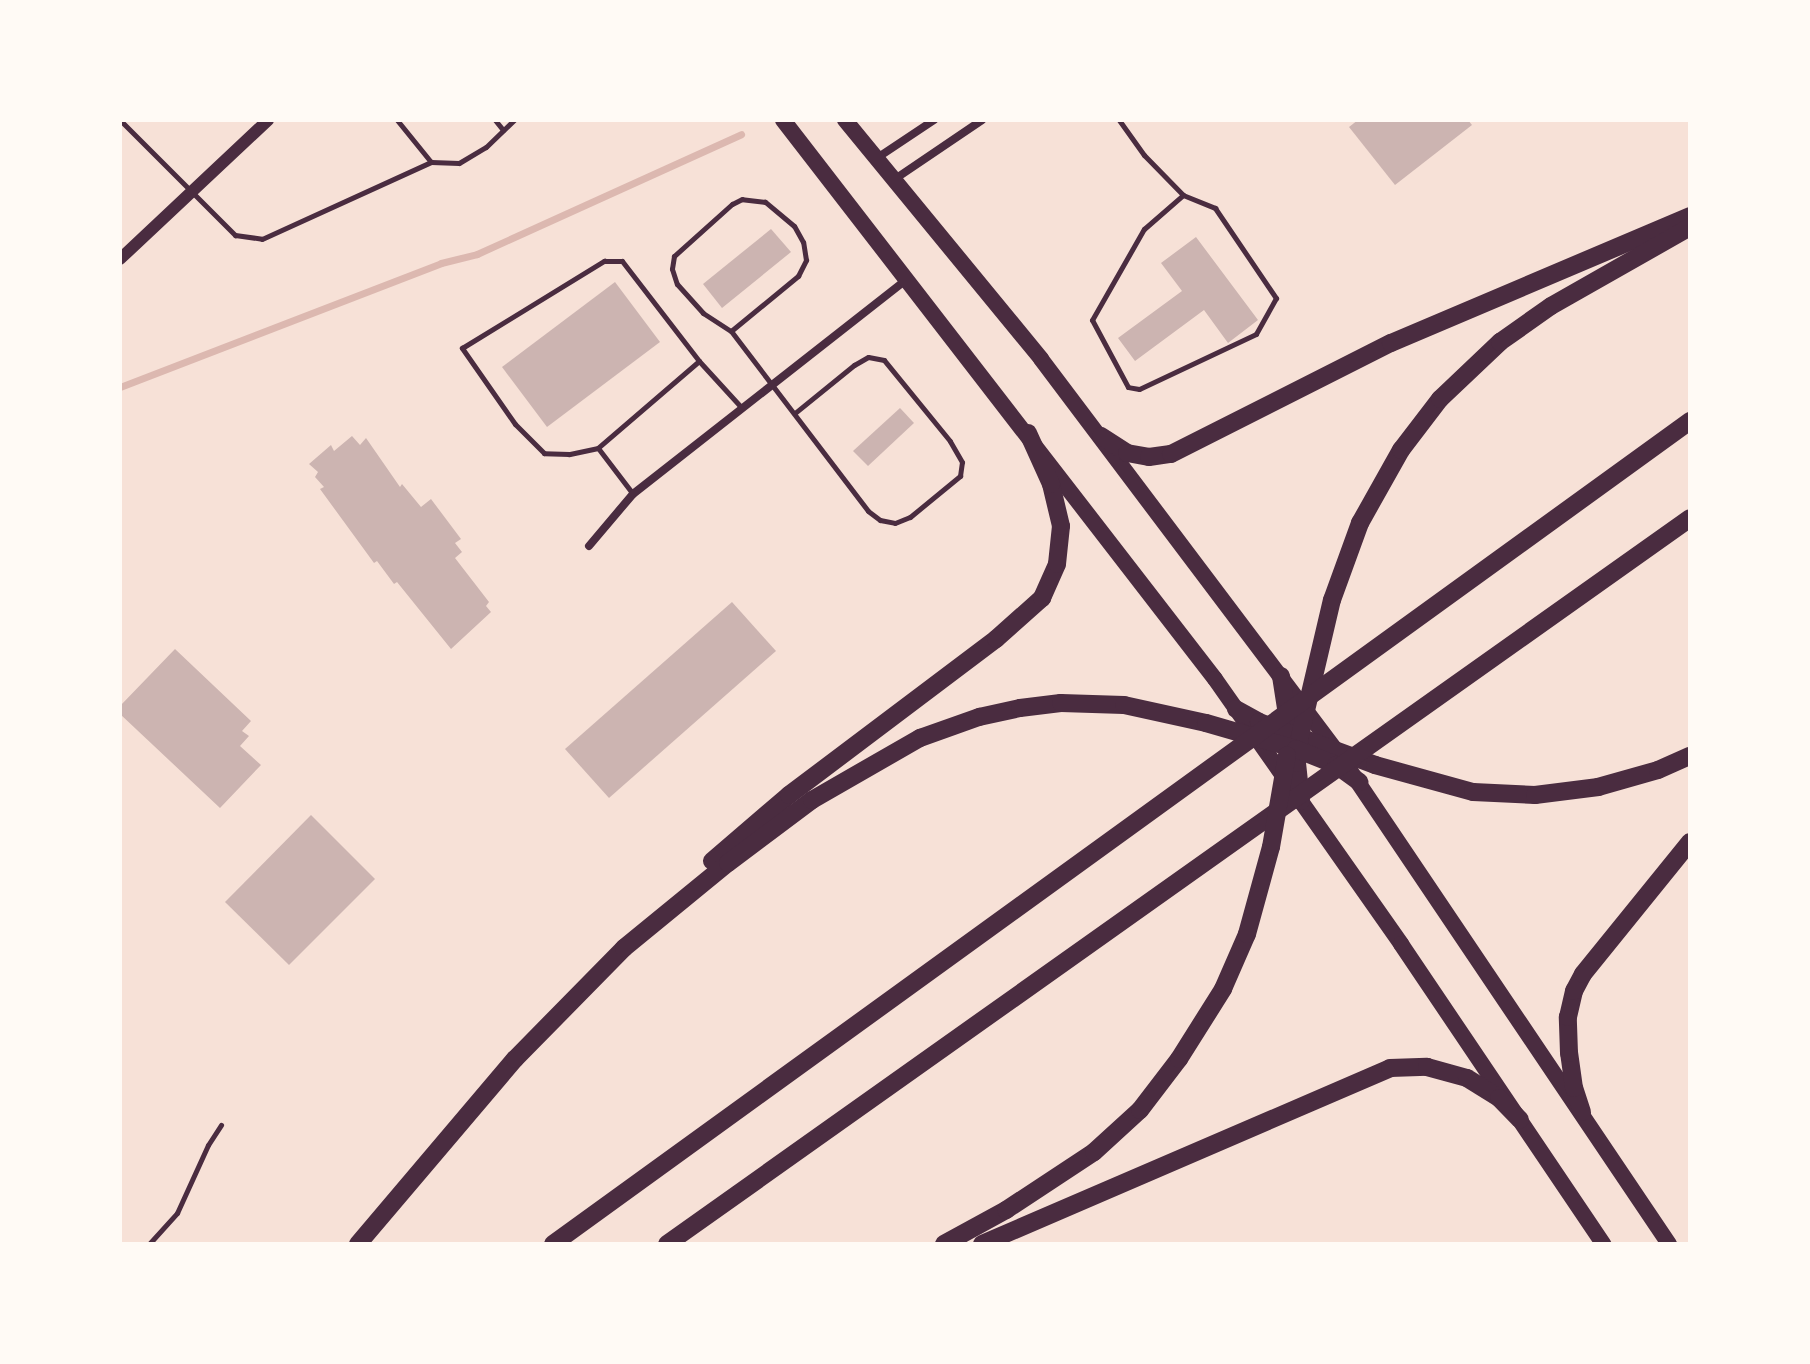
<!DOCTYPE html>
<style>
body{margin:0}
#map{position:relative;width:1810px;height:1364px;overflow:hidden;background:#f7e1d7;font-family:Helvetica,sans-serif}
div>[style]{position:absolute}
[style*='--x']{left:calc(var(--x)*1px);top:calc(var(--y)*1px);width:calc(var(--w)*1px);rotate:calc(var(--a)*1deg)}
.stream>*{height:7px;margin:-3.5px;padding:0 3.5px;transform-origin:3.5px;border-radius:3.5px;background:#dcb8b0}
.building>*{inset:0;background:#ccb4b1}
.service>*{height:5px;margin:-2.5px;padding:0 2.5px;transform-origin:2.5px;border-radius:2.5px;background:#4a2c40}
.minor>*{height:8px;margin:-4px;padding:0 4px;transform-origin:4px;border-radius:4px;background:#4a2c40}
.tertiary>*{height:12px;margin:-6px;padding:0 6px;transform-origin:6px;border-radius:6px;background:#4a2c40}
.primary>*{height:16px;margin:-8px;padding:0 8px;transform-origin:8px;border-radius:8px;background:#4a2c40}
.motorway>*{height:18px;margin:-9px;padding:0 9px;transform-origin:9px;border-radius:9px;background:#4a2c40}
span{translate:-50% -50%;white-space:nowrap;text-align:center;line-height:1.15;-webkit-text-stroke:6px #fffaf5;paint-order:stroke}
.frame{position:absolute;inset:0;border:122px solid #fffaf5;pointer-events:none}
</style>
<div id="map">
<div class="stream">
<i style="--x:120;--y:387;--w:344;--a:-21.1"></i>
<i style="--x:441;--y:263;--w:37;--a:-14"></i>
<i style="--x:477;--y:254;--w:290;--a:-24.4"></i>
</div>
<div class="building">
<i style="clip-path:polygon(1358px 120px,1468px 120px,1472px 125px,1395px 185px,1349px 127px)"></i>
<i style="clip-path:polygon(771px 229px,791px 252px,722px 308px,703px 284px)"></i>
<i style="clip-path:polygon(1196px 237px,1258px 320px,1228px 343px,1204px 310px,1135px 361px,1118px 338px,1182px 291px,1161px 263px)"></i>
<i style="clip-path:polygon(615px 282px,660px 342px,547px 427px,502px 367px)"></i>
<i style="clip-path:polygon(900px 408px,914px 423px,868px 466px,853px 451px)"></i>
<i style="clip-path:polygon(352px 436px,360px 445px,366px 438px,400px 487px,402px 484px,421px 507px,431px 499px,461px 539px,455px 543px,462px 552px,455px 558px,489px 602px,486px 606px,491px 612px,451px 649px,397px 582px,394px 584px,377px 561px,374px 563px,320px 489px,324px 487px,315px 477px,318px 472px,309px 464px,331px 445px,334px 451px)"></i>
<i style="clip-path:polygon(732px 602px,776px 651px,609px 798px,565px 749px)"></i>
<i style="clip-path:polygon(175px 649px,251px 721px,242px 731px,249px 736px,240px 746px,261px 765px,220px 808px,120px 714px,120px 706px)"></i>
<i style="clip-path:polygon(311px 815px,375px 879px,289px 965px,225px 902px)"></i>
</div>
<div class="service">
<i style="--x:120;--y:120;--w:163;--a:45"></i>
<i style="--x:235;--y:235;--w:27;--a:8"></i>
<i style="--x:262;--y:239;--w:186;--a:-24.5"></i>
<i style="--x:431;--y:162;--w:28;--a:2"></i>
<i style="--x:459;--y:163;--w:31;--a:-31"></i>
<i style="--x:486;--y:147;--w:39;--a:-44"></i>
<i style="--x:397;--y:120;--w:54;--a:51"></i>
<i style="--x:495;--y:120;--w:13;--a:51"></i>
<i style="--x:1119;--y:120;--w:43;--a:54.5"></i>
<i style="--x:1144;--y:155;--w:56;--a:45.7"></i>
<i style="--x:1183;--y:195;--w:35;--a:22"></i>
<i style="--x:1215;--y:208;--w:109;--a:55.9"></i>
<i style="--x:1276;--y:298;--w:41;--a:119.1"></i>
<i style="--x:1256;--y:334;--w:129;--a:154.8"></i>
<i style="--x:1139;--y:389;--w:11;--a:-170"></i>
<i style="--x:1128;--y:387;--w:76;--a:-118.2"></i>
<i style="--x:1092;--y:320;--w:105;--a:-60.3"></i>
<i style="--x:1144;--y:229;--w:52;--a:-41.1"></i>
<i style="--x:731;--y:331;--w:87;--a:-39.4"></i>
<i style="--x:798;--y:276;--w:18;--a:-63"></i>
<i style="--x:806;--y:260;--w:18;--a:-99"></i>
<i style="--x:803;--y:242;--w:18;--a:-119"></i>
<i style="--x:794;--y:226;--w:38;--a:-140"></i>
<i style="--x:765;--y:202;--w:23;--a:-173"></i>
<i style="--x:742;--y:199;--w:11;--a:153"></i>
<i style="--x:732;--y:204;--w:78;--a:138.1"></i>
<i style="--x:674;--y:256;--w:13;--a:99"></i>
<i style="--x:672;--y:269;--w:16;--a:72"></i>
<i style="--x:677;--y:284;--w:39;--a:48"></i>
<i style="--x:703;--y:313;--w:33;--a:33"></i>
<i style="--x:731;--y:331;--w:226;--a:52.7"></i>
<i style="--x:868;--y:511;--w:15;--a:37"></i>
<i style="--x:880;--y:520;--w:15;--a:11"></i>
<i style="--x:895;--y:523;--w:16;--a:-22"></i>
<i style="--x:910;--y:517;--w:65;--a:-39.4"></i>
<i style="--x:960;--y:476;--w:14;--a:-82"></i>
<i style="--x:962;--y:462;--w:24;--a:-120"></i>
<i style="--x:950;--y:441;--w:104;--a:-129.2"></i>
<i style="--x:884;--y:360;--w:16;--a:-169"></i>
<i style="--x:868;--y:357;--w:16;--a:150"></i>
<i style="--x:854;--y:365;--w:76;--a:140.9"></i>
<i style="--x:699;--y:361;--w:133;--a:139.3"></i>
<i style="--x:598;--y:448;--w:30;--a:168"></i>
<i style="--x:569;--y:454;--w:25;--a:-178"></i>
<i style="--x:544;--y:453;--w:41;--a:-135"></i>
<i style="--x:515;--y:424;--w:93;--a:-124.9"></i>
<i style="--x:462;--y:348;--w:167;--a:-31.5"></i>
<i style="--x:604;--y:261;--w:18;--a:0"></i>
<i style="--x:622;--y:261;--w:126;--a:52.4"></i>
<i style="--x:699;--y:361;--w:62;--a:47.6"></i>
<i style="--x:598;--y:448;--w:58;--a:52.7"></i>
<i style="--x:149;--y:1244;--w:42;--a:-47.9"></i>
<i style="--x:177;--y:1213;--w:75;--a:-65.5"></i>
<i style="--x:208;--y:1145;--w:24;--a:-57"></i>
</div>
<div class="minor">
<i style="--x:877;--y:158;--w:69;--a:-33.7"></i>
<i style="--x:895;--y:179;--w:105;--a:-34.1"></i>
<i style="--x:589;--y:546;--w:68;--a:-49.8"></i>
<i style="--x:633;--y:494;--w:347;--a:-38.1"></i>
</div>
<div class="tertiary">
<i style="--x:120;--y:259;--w:203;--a:-43.2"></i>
</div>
<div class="primary">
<i style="--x:783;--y:120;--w:706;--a:52.3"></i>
<i style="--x:1215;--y:679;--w:324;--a:54.9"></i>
<i style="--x:1401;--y:944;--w:362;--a:56"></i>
<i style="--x:845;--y:120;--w:309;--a:50.6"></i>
<i style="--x:1041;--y:359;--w:493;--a:53"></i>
<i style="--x:1351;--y:772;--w:569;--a:56.03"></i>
</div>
<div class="motorway">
<i style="--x:1101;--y:436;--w:31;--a:33"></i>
<i style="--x:1127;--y:453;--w:22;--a:10"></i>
<i style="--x:1149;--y:457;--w:22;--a:-8"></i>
<i style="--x:1171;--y:454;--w:246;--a:-26.8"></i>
<i style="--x:1391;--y:343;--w:325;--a:-23"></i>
<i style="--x:1281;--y:676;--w:46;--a:81.2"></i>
<i style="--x:1236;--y:709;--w:26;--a:29"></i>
<i style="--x:1259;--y:722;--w:124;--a:20.3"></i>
<i style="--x:1375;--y:765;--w:102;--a:15.4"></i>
<i style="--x:1473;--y:792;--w:62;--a:2.8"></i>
<i style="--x:1535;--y:795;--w:64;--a:-7.2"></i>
<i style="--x:1598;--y:787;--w:62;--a:-15.8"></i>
<i style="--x:1658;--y:770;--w:35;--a:-24"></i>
<i style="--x:1301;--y:801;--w:38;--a:-96"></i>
<i style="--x:1297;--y:763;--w:27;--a:-84"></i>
<i style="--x:1300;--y:736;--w:140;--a:-76.8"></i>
<i style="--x:1332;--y:600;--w:82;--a:-70"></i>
<i style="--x:1360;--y:523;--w:84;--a:-60.7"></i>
<i style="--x:1401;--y:450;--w:64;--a:-52.6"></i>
<i style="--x:1440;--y:399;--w:83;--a:-43.5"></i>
<i style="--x:1500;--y:342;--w:62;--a:-35.2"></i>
<i style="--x:1551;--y:306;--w:160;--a:-29.6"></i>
<i style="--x:712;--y:861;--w:101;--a:-40.6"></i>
<i style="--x:789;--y:795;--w:259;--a:-37"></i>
<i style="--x:996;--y:639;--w:62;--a:-41.7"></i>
<i style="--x:1042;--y:598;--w:37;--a:-66"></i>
<i style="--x:1057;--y:564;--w:38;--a:-84"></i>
<i style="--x:1061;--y:526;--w:43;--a:-103.4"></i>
<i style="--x:1051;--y:484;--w:56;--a:-114.3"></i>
<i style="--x:1582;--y:1112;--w:25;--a:-108"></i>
<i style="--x:1574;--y:1088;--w:35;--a:-98"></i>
<i style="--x:1569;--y:1053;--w:36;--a:-92"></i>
<i style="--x:1568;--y:1017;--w:27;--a:-77"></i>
<i style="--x:1574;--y:991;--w:19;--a:-62"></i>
<i style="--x:1583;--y:974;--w:170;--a:-51"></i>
<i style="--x:358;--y:1244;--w:243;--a:-49.7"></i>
<i style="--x:515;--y:1059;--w:156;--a:-45.5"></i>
<i style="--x:624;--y:948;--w:134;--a:-39.3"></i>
<i style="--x:728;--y:863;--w:105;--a:-36.9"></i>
<i style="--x:812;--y:800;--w:125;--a:-29.9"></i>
<i style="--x:920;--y:738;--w:63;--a:-19.6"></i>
<i style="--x:979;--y:717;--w:42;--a:-12.4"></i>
<i style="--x:1020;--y:708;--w:41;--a:-7"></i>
<i style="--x:1061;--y:703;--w:63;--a:1.8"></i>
<i style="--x:1124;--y:705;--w:84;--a:12.4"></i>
<i style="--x:1206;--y:723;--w:94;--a:16.1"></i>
<i style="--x:1296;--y:749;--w:43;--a:21.8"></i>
<i style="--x:1336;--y:765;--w:29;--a:36"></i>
<i style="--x:553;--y:1244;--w:1404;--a:-35.9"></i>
<i style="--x:667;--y:1244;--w:1254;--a:-35.36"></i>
<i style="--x:944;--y:1244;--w:71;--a:-28.7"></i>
<i style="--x:1006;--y:1210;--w:105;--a:-33.4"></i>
<i style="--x:1094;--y:1152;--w:62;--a:-42.4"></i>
<i style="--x:1140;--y:1110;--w:64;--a:-52.6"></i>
<i style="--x:1179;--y:1059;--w:83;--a:-57.8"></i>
<i style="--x:1223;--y:989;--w:60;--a:-66.4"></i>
<i style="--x:1247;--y:934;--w:90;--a:-74.6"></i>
<i style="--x:1271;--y:847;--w:93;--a:-80.1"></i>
<i style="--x:982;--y:1244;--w:444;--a:-23.3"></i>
<i style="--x:1390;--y:1068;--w:37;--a:-2"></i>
<i style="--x:1427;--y:1067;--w:41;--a:15.4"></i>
<i style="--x:1467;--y:1078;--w:38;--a:32"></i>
<i style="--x:1499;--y:1098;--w:30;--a:46"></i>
</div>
<div class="frame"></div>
</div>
